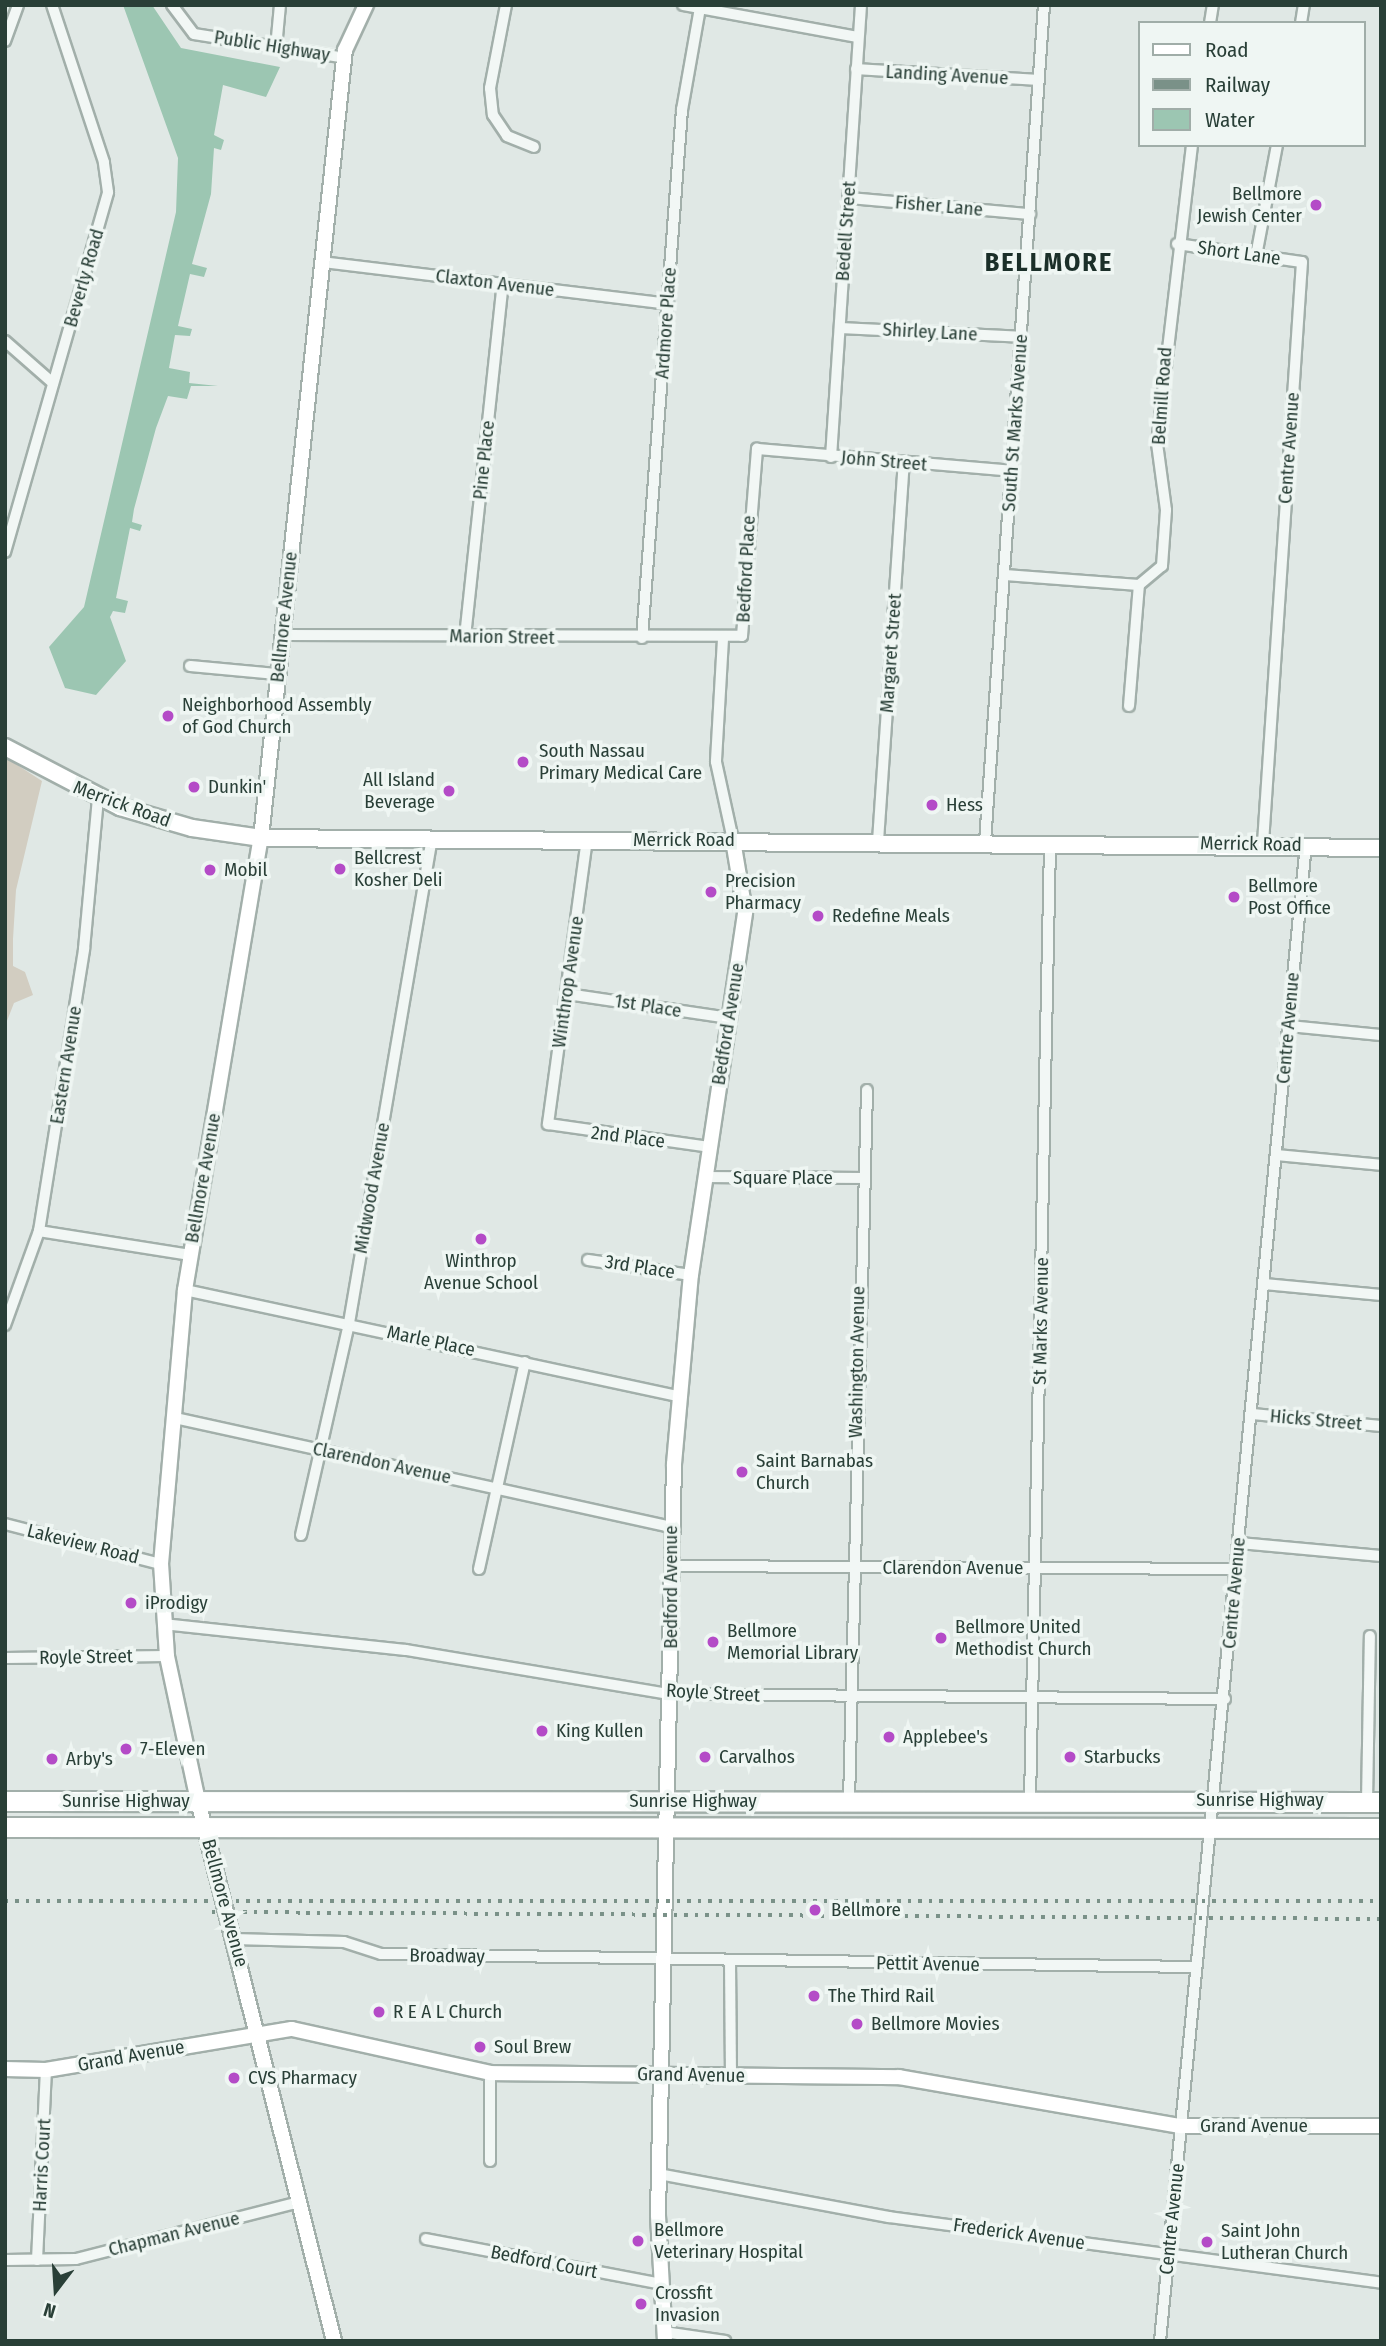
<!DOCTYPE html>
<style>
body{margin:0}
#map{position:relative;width:1386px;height:2346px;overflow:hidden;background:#e0e8e5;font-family:"Fira Sans Condensed",sans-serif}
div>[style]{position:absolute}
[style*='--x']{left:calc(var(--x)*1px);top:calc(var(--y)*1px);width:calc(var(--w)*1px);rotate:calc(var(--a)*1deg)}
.green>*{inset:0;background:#d2cdc1}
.water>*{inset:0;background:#9cc6b2}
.roads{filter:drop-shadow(2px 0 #a2afaa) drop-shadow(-2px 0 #a2afaa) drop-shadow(0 2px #a2afaa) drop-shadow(0 -2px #a2afaa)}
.street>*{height:10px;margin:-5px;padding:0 5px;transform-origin:5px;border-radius:5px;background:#f2f7f5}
.secondary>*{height:14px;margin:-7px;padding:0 7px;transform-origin:7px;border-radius:7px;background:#fff}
.primary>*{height:16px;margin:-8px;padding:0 8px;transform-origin:8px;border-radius:8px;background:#fff}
.highway>*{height:19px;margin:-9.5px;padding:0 9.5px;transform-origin:9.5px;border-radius:9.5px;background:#fff}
.rail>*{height:3.5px;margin-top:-1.75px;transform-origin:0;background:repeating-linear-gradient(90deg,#7a9188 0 3.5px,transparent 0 10.5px)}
.dots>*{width:19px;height:19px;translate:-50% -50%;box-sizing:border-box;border:4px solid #eff6f3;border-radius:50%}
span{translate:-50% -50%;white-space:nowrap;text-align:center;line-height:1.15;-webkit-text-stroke:7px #eff6f3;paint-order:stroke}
.street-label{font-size:19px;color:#293f37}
.poi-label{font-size:19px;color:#293f37}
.right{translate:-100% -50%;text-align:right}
.left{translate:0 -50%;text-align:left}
.district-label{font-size:26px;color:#1b2f29;font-weight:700;letter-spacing:2px}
.frame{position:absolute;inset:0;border:7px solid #293f37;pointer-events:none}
.legend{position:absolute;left:1138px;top:21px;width:228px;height:126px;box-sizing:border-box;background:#eff6f3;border:2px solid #a0ada8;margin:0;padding:9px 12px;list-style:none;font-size:21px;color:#293f37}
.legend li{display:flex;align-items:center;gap:14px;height:35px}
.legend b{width:35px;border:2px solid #a0ada8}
.north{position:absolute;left:21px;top:2255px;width:70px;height:70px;-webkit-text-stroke:5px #eff6f3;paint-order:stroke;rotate:197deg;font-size:19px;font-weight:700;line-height:28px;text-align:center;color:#293f37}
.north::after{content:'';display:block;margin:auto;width:24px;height:32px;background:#293f37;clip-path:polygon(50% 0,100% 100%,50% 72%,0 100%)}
</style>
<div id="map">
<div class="green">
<i style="clip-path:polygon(5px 757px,42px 781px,16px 890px,13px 939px,13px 966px,25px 972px,33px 995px,14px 1003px,5px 1026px)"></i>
</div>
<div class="water">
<i style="clip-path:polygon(123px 5px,152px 5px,181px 48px,280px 67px,266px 97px,223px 85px,214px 135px,224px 140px,221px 150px,214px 148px,211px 194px,192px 264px,207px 268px,204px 277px,190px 274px,178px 326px,192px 329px,190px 336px,175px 335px,169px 368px,190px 372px,189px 383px,218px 386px,191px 386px,187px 399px,168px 396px,156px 428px,134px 509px,132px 522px,142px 525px,140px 531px,130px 528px,116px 598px,128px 601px,125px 613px,113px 611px,110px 617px,126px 661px,96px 695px,65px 688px,49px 647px,84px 607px,176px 212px,178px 158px)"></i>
</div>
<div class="roads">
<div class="street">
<i style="--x:172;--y:5;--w:36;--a:53"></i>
<i style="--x:194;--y:34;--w:153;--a:9"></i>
<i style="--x:506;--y:5;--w:85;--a:100.9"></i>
<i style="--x:490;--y:88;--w:27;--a:84"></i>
<i style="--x:493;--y:115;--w:25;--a:56"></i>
<i style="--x:507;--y:136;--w:29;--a:22"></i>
<i style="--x:683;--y:5;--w:178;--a:10.4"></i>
<i style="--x:1210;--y:23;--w:18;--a:-81"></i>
<i style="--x:1301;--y:23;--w:18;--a:-81"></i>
<i style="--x:5;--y:41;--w:38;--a:-70"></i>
<i style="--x:276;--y:48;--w:43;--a:-84.7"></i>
<i style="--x:856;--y:69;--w:183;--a:3.4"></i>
<i style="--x:849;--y:198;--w:182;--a:5.1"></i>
<i style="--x:1177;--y:244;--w:126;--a:8.2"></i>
<i style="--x:1302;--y:262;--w:582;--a:93.84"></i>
<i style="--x:1256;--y:256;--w:113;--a:-79.3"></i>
<i style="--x:322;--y:262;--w:349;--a:6.9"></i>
<i style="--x:840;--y:328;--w:181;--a:2.8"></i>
<i style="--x:5;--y:341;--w:64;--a:41.2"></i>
<i style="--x:831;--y:457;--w:453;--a:-86.2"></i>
<i style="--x:5;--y:552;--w:374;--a:-74"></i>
<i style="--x:108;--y:192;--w:30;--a:-98"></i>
<i style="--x:104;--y:162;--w:165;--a:-108.3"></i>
<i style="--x:1005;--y:575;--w:134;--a:4.3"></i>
<i style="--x:1139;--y:585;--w:30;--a:-40"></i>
<i style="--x:1162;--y:566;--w:56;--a:-85.9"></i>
<i style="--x:1166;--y:510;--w:68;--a:-97.7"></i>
<i style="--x:1157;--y:443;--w:300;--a:-83.3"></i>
<i style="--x:282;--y:635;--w:460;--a:0.1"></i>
<i style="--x:742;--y:636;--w:188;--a:-85.4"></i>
<i style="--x:757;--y:449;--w:256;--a:4.9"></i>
<i style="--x:465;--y:637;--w:355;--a:-83.9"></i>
<i style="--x:642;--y:638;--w:530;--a:-85.67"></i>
<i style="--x:682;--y:110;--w:104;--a:-80"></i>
<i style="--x:723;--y:639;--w:123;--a:93.3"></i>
<i style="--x:716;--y:762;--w:80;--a:77.7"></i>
<i style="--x:190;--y:666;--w:87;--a:5.3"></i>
<i style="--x:1129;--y:706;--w:121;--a:-85.3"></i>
<i style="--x:587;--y:839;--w:288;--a:97.8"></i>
<i style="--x:548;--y:1124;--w:163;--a:8.1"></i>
<i style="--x:878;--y:841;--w:378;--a:-86.1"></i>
<i style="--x:985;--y:842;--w:839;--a:-85.97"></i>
<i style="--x:567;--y:994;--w:164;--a:8.4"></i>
<i style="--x:1289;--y:1026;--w:92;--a:5.6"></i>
<i style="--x:1276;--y:1155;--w:105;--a:5.4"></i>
<i style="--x:706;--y:1177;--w:155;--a:0.4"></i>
<i style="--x:39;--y:1231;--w:153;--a:9"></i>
<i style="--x:588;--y:1260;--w:104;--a:8.3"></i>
<i style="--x:1264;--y:1284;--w:118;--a:5.4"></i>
<i style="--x:185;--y:1290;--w:503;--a:12.16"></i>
<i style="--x:5;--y:1325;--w:100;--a:-70.1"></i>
<i style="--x:39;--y:1231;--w:286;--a:-80.9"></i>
<i style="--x:84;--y:949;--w:152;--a:-84.7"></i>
<i style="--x:1252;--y:1414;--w:130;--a:5.3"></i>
<i style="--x:175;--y:1418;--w:508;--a:12.39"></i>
<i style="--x:5;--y:1524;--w:161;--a:14.4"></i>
<i style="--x:301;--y:1535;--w:217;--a:-77.2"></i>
<i style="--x:349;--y:1323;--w:492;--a:-80.3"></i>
<i style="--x:1239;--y:1543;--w:143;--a:5.2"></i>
<i style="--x:671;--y:1566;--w:565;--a:0.3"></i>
<i style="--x:479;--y:1569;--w:212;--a:-77.5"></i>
<i style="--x:163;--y:1624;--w:244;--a:6.1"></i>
<i style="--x:406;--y:1650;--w:268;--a:9.5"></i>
<i style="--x:670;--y:1694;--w:555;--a:0.52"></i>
<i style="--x:5;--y:1658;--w:162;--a:-0.7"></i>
<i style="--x:1030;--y:1800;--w:958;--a:-88.8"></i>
<i style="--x:849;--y:1801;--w:711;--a:-88.55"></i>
<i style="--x:1367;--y:1802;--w:166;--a:-89"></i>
<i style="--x:234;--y:1939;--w:110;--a:1.6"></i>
<i style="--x:344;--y:1942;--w:39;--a:18"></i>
<i style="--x:381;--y:1954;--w:813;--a:0.92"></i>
<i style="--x:730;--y:1961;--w:114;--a:89.5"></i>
<i style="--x:490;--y:2073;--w:88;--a:90"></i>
<i style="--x:659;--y:2174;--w:234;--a:10.6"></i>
<i style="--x:889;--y:2217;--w:496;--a:7.6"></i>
<i style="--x:426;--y:2239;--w:240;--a:10.8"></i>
<i style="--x:5;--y:2260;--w:71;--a:-0.8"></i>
<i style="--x:76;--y:2259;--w:231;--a:-14.3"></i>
<i style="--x:37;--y:2260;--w:190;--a:-87.3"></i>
<i style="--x:664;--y:2332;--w:62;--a:8.4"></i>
<i style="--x:1160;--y:2341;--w:1504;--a:-84.43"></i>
</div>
<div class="secondary">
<i style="--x:5;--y:2069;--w:41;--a:1.4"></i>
<i style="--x:46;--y:2070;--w:249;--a:-9.5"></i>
<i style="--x:292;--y:2029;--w:203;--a:12.5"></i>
<i style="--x:490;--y:2073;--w:409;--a:0.6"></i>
<i style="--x:899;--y:2077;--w:286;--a:9.9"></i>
<i style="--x:1181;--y:2126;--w:200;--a:0"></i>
<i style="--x:334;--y:2341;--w:557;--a:-104.14"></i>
<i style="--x:198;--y:1801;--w:148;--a:-102.1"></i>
<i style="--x:167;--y:1656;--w:92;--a:-93.7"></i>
<i style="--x:161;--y:1564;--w:275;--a:-85"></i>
<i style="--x:185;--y:1290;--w:458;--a:-80.5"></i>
<i style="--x:261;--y:838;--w:792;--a:-83.92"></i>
<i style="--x:345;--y:50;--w:50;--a:-65"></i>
<i style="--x:665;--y:2341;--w:126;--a:-93.2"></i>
<i style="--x:658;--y:2215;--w:751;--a:-88.78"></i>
<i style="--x:674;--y:1464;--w:190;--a:-84.9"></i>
<i style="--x:691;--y:1275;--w:367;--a:-81.5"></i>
<i style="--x:745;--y:912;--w:73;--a:-99.5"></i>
</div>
<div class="primary">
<i style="--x:5;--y:747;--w:130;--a:27.6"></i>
<i style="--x:120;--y:807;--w:75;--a:16.3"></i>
<i style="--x:192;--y:828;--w:70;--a:8.2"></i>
<i style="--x:261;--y:838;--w:1120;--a:0.51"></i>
</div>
<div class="highway">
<i style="--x:5;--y:1801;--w:1376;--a:0.04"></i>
<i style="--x:5;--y:1827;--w:1376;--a:0.04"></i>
</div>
</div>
<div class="rail">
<i style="--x:5;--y:1901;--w:1376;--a:0"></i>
<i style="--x:212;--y:1912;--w:1169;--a:0.34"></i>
</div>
<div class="dots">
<i style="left:1316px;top:205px;background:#b44bc7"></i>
<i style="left:168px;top:716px;background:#b44bc7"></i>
<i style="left:523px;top:762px;background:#b44bc7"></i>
<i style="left:194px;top:787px;background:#b44bc7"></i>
<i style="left:449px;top:791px;background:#b44bc7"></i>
<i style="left:932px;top:805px;background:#b44bc7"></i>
<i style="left:340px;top:869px;background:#b44bc7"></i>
<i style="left:210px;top:870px;background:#b44bc7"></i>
<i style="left:711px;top:892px;background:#b44bc7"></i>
<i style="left:1234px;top:897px;background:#b44bc7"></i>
<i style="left:818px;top:916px;background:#b44bc7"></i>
<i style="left:481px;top:1239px;background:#b44bc7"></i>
<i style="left:742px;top:1472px;background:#b44bc7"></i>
<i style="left:131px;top:1603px;background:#b44bc7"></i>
<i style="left:941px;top:1638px;background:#b44bc7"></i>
<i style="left:713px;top:1642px;background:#b44bc7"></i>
<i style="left:542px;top:1731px;background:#b44bc7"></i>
<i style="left:889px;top:1737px;background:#b44bc7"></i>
<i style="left:126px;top:1749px;background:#b44bc7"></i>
<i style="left:705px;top:1757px;background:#b44bc7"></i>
<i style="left:1070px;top:1757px;background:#b44bc7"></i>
<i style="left:52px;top:1759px;background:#b44bc7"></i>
<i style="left:815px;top:1910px;background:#b44bc7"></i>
<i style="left:814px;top:1996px;background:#b44bc7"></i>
<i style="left:379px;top:2012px;background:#b44bc7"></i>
<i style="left:857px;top:2024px;background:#b44bc7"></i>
<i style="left:480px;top:2047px;background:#b44bc7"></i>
<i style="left:234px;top:2078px;background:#b44bc7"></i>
<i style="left:638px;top:2241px;background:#b44bc7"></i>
<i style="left:1207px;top:2242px;background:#b44bc7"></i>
<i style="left:641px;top:2304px;background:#b44bc7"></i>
</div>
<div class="street-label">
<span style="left:272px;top:46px;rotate:9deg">Public Highway</span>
<span style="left:947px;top:75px;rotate:3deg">Landing Avenue</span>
<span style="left:939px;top:206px;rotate:5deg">Fisher Lane</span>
<span style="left:846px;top:231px;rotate:-86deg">Bedell Street</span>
<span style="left:1239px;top:253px;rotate:8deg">Short Lane</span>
<span style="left:84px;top:278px;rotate:-74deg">Beverly Road</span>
<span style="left:495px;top:283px;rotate:7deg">Claxton Avenue</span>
<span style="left:666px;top:323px;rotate:-86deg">Ardmore Place</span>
<span style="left:930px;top:332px;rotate:3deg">Shirley Lane</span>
<span style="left:1162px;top:396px;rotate:-86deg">Belmill Road</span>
<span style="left:1015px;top:423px;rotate:-86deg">South St Marks Avenue</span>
<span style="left:1289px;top:448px;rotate:-86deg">Centre Avenue</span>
<span style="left:484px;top:460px;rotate:-84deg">Pine Place</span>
<span style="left:884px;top:461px;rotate:5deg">John Street</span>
<span style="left:746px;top:569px;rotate:-87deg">Bedford Place</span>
<span style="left:284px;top:617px;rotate:-84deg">Bellmore Avenue</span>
<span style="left:502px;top:637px;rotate:1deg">Marion Street</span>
<span style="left:891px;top:653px;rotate:-86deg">Margaret Street</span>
<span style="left:122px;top:804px;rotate:20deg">Merrick Road</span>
<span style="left:684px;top:840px">Merrick Road</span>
<span style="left:1251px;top:844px;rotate:1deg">Merrick Road</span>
<span style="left:568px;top:982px;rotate:-82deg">Winthrop Avenue</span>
<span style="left:648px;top:1006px;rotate:9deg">1st Place</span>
<span style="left:728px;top:1024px;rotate:-81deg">Bedford Avenue</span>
<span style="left:1288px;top:1028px;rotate:-85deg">Centre Avenue</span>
<span style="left:66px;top:1065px;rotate:-81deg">Eastern Avenue</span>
<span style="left:628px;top:1137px;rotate:7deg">2nd Place</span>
<span style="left:203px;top:1178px;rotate:-80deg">Bellmore Avenue</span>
<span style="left:783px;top:1178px">Square Place</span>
<span style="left:372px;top:1188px;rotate:-80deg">Midwood Avenue</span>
<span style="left:640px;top:1267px;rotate:9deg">3rd Place</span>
<span style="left:1041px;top:1321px;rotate:-89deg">St Marks Avenue</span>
<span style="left:431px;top:1341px;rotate:12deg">Marle Place</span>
<span style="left:857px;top:1362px;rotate:-89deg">Washington Avenue</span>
<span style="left:1316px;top:1420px;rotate:5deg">Hicks Street</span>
<span style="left:382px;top:1463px;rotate:12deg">Clarendon Avenue</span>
<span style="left:83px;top:1544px;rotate:14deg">Lakeview Road</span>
<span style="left:953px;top:1568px">Clarendon Avenue</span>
<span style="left:671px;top:1587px;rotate:-90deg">Bedford Avenue</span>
<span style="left:1234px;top:1593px;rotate:-85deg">Centre Avenue</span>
<span style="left:86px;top:1657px;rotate:-1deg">Royle Street</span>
<span style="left:713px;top:1693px;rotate:3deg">Royle Street</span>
<span style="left:1260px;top:1800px">Sunrise Highway</span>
<span style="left:126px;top:1801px">Sunrise Highway</span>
<span style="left:693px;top:1801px">Sunrise Highway</span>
<span style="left:225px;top:1903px;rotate:75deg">Bellmore Avenue</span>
<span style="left:447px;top:1956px;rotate:1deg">Broadway</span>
<span style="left:928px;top:1964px;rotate:1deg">Pettit Avenue</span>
<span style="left:131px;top:2056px;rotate:-10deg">Grand Avenue</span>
<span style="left:691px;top:2075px;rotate:1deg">Grand Avenue</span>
<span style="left:1254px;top:2126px">Grand Avenue</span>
<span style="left:42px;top:2165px;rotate:-87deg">Harris Court</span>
<span style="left:1172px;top:2219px;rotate:-84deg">Centre Avenue</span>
<span style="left:174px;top:2234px;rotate:-14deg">Chapman Avenue</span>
<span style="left:1019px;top:2234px;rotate:8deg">Frederick Avenue</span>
<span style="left:544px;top:2262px;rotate:11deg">Bedford Court</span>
</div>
<div class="poi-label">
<span class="right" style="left:1302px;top:205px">Bellmore<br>Jewish Center</span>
<span class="left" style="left:182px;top:716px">Neighborhood Assembly<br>of God Church</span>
<span class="left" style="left:539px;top:762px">South Nassau<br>Primary Medical Care</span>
<span class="right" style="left:435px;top:791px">All Island<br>Beverage</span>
<span class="left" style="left:208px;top:787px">Dunkin'</span>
<span class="left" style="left:946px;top:805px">Hess</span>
<span class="left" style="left:354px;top:869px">Bellcrest<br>Kosher Deli</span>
<span class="left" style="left:224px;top:870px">Mobil</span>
<span class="left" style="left:725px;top:892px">Precision<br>Pharmacy</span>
<span class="left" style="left:1248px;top:897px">Bellmore<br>Post Office</span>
<span class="left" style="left:832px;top:916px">Redefine Meals</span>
<span style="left:481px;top:1272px">Winthrop<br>Avenue School</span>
<span class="left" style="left:756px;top:1472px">Saint Barnabas<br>Church</span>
<span class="left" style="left:145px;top:1603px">iProdigy</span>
<span class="left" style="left:955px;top:1638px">Bellmore United<br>Methodist Church</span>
<span class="left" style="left:727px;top:1642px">Bellmore<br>Memorial Library</span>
<span class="left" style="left:556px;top:1731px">King Kullen</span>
<span class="left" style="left:903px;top:1737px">Applebee's</span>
<span class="left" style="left:140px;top:1749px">7-Eleven</span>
<span class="left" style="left:719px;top:1757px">Carvalhos</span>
<span class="left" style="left:1084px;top:1757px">Starbucks</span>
<span class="left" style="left:66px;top:1759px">Arby's</span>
<span class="left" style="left:831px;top:1910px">Bellmore</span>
<span class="left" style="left:828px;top:1996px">The Third Rail</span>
<span class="left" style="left:393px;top:2012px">R E A L Church</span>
<span class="left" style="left:871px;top:2024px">Bellmore Movies</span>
<span class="left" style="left:494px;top:2047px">Soul Brew</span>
<span class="left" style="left:248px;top:2078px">CVS Pharmacy</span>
<span class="left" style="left:654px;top:2241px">Bellmore<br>Veterinary Hospital</span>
<span class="left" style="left:1221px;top:2242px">Saint John<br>Lutheran Church</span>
<span class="left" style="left:655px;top:2304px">Crossfit<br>Invasion</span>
</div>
<div class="district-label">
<span style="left:1049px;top:263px">BELLMORE</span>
</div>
<div class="frame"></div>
<ul class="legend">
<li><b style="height:9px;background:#fff"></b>Road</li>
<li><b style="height:9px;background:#7a9188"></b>Railway</li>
<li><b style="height:19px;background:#9cc6b2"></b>Water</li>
</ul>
<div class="north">N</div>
</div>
